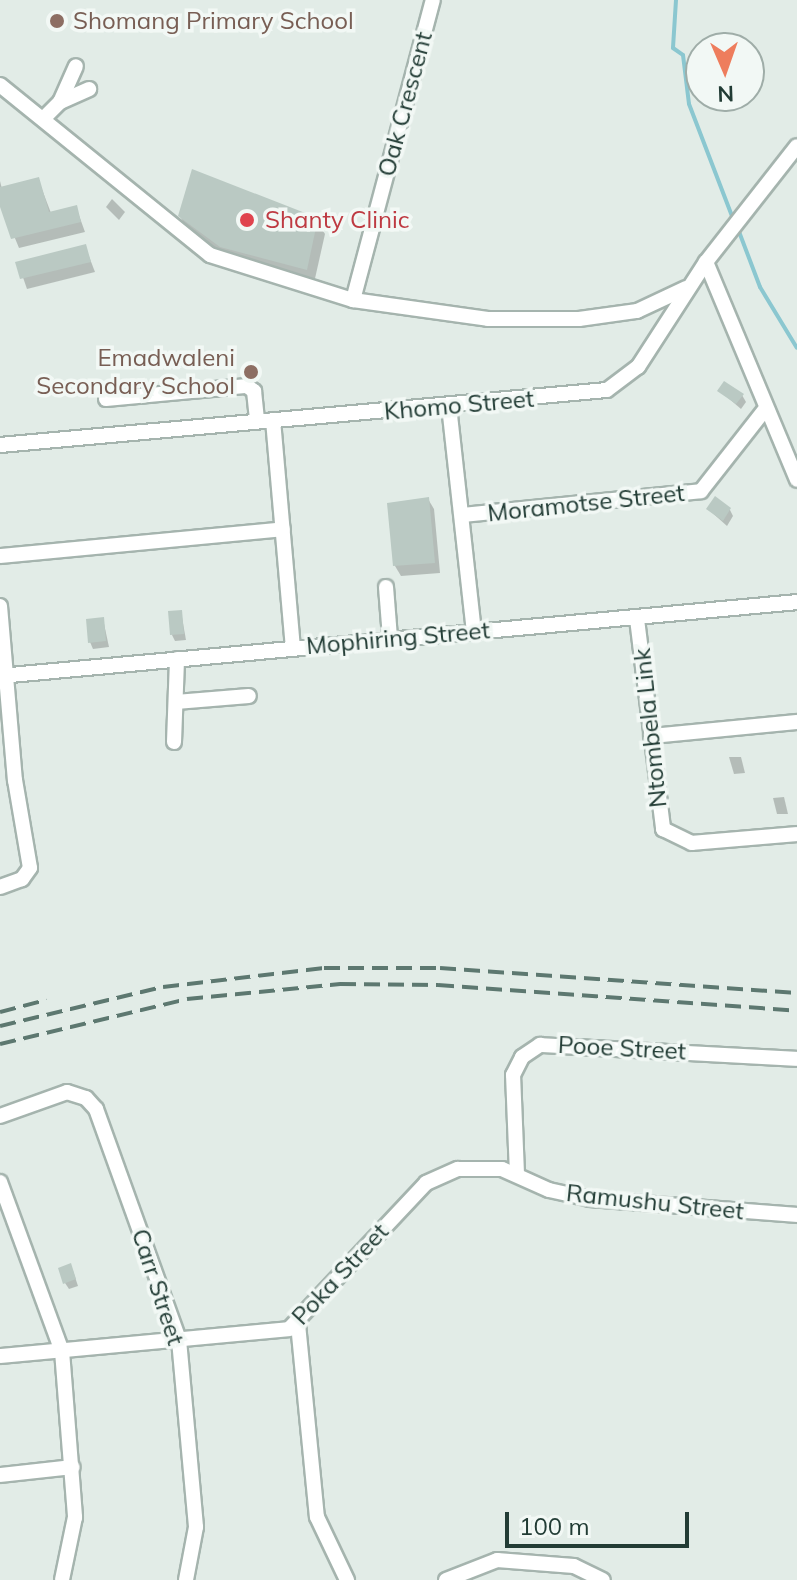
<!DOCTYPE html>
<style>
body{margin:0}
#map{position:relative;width:797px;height:1580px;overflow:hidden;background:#e2ece7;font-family:Mulish,sans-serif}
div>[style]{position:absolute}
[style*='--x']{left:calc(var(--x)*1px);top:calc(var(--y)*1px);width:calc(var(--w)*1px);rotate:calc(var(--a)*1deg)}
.shadow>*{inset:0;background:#0003}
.stream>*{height:4px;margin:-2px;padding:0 2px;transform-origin:2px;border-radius:2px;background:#8bc7d0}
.building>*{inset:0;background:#bac9c3}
.roads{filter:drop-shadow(2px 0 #a5b4ae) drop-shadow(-2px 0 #a5b4ae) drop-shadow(0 2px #a5b4ae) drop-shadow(0 -2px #a5b4ae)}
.minor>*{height:14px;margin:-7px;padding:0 7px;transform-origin:7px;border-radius:7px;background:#fff}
.rail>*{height:4px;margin-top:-2px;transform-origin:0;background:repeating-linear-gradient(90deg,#5d7870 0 16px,transparent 0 24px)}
.dots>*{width:22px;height:22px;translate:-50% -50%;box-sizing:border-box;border:4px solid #f2f8f5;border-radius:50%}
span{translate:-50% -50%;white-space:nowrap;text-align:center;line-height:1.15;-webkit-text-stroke:7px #f2f8f5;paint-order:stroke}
.education-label{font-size:24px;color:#785e54}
.left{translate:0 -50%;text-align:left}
.right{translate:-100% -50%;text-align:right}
.street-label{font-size:24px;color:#223c35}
.health-label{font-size:24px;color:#be3a42}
.north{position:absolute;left:685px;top:32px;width:80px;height:80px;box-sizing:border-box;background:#f2f8f5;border:2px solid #9fada8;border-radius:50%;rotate:178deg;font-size:22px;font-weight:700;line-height:32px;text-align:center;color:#223c35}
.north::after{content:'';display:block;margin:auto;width:28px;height:36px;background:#ee7d5d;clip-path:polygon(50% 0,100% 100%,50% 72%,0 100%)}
.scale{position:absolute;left:505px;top:1512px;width:184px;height:36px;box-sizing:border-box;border:4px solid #223c35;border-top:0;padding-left:10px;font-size:24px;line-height:28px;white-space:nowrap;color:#223c35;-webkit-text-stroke:6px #f2f8f5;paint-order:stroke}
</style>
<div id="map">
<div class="shadow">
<i style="clip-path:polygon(38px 179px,51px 213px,76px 207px,85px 232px,19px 248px,0 202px,0 181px,2px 189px)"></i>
<i style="clip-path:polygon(112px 199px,125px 212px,119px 220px,106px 207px)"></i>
<i style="clip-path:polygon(180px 216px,316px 220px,325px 234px,314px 283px,230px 261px,188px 230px)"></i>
<i style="clip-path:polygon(85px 246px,95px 272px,27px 289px,18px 263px)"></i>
<i style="clip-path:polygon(720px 391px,742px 395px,746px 402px,741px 409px)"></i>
<i style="clip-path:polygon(428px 499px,434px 509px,440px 573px,401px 576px,395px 566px,389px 505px)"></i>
<i style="clip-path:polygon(708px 509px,730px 510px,733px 516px,727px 526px)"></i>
<i style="clip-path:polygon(181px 612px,186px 640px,175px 641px,172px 635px)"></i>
<i style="clip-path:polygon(103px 619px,109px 647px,93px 649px,90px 642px)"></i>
<i style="clip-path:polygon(729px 757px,741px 757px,745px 773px,734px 774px)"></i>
<i style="clip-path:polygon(784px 797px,788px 814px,777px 814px,773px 798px)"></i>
<i style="clip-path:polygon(73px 1271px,78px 1286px,69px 1289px,65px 1283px)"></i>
</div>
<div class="stream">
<i style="--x:676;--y:0;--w:48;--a:93.6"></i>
<i style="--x:673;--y:48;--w:12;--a:35"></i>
<i style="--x:683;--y:55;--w:49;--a:83"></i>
<i style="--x:689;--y:104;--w:125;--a:69"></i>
<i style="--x:686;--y:76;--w:15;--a:8"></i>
<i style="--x:738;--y:229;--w:62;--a:69.2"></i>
<i style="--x:760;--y:287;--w:71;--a:58.8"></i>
</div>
<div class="building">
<i style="clip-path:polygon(192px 169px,318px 218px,307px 270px,220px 247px,178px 216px)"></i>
<i style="clip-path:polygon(39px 177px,49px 212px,77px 205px,81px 222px,11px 239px,0 207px,0 187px)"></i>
<i style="clip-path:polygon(86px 244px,91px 262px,20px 279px,15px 262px)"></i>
<i style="clip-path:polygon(724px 381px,744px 394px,736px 404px,717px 391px)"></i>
<i style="clip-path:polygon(715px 496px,731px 508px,723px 521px,706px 509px)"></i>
<i style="clip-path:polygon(429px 497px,435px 563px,393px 566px,387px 503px)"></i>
<i style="clip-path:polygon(182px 610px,184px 634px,170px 635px,168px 611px)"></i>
<i style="clip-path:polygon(104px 617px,106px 641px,88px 643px,86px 619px)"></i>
<i style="clip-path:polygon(71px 1263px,76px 1279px,63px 1284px,58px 1268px)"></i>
</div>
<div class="roads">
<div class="minor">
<i style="--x:0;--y:85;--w:270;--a:39"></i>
<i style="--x:210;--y:255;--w:150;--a:17.5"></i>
<i style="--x:353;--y:300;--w:136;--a:8"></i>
<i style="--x:488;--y:319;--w:91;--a:0"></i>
<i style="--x:579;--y:319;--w:59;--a:-7.9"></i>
<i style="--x:637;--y:311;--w:54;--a:-25.1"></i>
<i style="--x:60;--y:102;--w:32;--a:-24"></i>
<i style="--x:43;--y:119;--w:24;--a:-45"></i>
<i style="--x:60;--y:102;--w:39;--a:-66"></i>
<i style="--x:706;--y:262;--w:236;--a:67.3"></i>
<i style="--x:353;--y:300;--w:310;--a:-75.1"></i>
<i style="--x:106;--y:399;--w:142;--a:-5.3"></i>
<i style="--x:247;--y:386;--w:9;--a:36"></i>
<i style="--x:254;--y:391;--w:30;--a:84"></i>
<i style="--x:449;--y:406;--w:226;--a:83.7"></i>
<i style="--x:273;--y:420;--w:228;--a:85"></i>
<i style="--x:0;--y:445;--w:609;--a:-5.18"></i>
<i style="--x:607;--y:390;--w:39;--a:-37"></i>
<i style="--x:638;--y:367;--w:125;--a:-57.1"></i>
<i style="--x:706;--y:262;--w:147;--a:-51.9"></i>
<i style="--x:462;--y:515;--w:240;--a:-5.7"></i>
<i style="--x:701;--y:491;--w:105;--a:-51.9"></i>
<i style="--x:0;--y:556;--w:284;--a:-5.4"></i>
<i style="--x:386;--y:587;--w:51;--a:85.5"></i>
<i style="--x:0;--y:606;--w:175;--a:85.1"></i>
<i style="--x:15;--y:780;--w:89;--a:80.3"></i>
<i style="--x:30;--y:868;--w:14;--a:126"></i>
<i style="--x:22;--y:879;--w:23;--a:160"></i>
<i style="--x:637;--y:619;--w:212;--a:82.9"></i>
<i style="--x:663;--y:829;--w:32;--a:26"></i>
<i style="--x:692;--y:843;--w:105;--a:-4.9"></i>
<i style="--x:0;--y:676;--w:800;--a:-5.3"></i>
<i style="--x:176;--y:702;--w:73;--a:-4.7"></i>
<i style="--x:651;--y:736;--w:147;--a:-5.5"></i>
<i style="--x:174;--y:742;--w:83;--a:-87.9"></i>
<i style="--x:0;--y:1116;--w:71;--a:-19.7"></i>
<i style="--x:67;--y:1092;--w:20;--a:18"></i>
<i style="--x:86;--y:1098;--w:15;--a:48"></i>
<i style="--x:96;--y:1109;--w:245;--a:70.2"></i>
<i style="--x:179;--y:1340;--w:188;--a:84.8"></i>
<i style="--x:196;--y:1527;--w:54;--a:100.7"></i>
<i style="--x:517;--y:1174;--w:99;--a:-92.3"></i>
<i style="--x:513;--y:1075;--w:20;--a:-63"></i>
<i style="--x:522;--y:1057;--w:22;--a:-34"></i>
<i style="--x:540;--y:1045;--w:257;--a:3.1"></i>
<i style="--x:0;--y:1182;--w:180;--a:69.9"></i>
<i style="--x:62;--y:1351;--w:167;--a:85.5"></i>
<i style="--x:75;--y:1517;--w:64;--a:101.7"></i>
<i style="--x:298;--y:1324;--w:194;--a:84.4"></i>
<i style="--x:317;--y:1517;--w:70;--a:64.5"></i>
<i style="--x:0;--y:1356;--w:290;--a:-5.3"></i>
<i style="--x:289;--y:1329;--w:200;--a:-46.8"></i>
<i style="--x:426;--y:1183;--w:35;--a:-24"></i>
<i style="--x:458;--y:1169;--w:44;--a:0"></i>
<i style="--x:502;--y:1169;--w:51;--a:24.1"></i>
<i style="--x:549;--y:1190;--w:42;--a:12.4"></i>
<i style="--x:590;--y:1199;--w:208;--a:4.4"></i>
<i style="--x:0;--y:1475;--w:73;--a:-6.3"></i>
<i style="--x:446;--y:1580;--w:55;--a:-21.4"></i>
<i style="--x:497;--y:1560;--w:77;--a:4.5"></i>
<i style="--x:574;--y:1566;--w:32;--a:26"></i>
</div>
</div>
<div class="rail">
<i style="--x:0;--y:1012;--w:48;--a:-14.6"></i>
<i style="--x:0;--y:1026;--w:168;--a:-13.5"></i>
<i style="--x:163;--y:987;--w:162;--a:-6.7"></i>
<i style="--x:324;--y:968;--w:116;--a:0"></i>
<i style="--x:440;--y:968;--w:358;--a:4"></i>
<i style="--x:0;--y:1044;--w:192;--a:-13.5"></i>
<i style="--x:187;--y:999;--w:154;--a:-5.6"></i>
<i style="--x:340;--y:984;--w:98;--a:0.6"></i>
<i style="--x:438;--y:985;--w:360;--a:4.1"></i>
</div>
<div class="dots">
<i style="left:57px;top:21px;background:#8d6e63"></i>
<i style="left:247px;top:220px;background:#e0444e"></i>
<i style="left:251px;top:372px;background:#8d6e63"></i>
</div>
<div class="education-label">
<span class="left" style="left:73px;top:21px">Shomang Primary School</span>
<span class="right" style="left:235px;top:372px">Emadwaleni<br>Secondary School</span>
</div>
<div class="street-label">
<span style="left:405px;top:104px;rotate:-75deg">Oak Crescent</span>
<span style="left:459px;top:405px;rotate:-5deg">Khomo Street</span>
<span style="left:586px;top:503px;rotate:-6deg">Moramotse Street</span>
<span style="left:398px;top:638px;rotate:-5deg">Mophiring Street</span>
<span style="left:650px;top:728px;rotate:-96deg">Ntombela Link</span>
<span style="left:622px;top:1048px;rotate:3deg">Pooe Street</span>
<span style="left:655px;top:1202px;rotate:6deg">Ramushu Street</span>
<span style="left:340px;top:1274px;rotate:-47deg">Poka Street</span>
<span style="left:158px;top:1287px;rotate:72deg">Carr Street</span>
</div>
<div class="health-label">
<span class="left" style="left:265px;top:220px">Shanty Clinic</span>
</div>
<div class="north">N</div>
<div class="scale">100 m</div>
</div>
